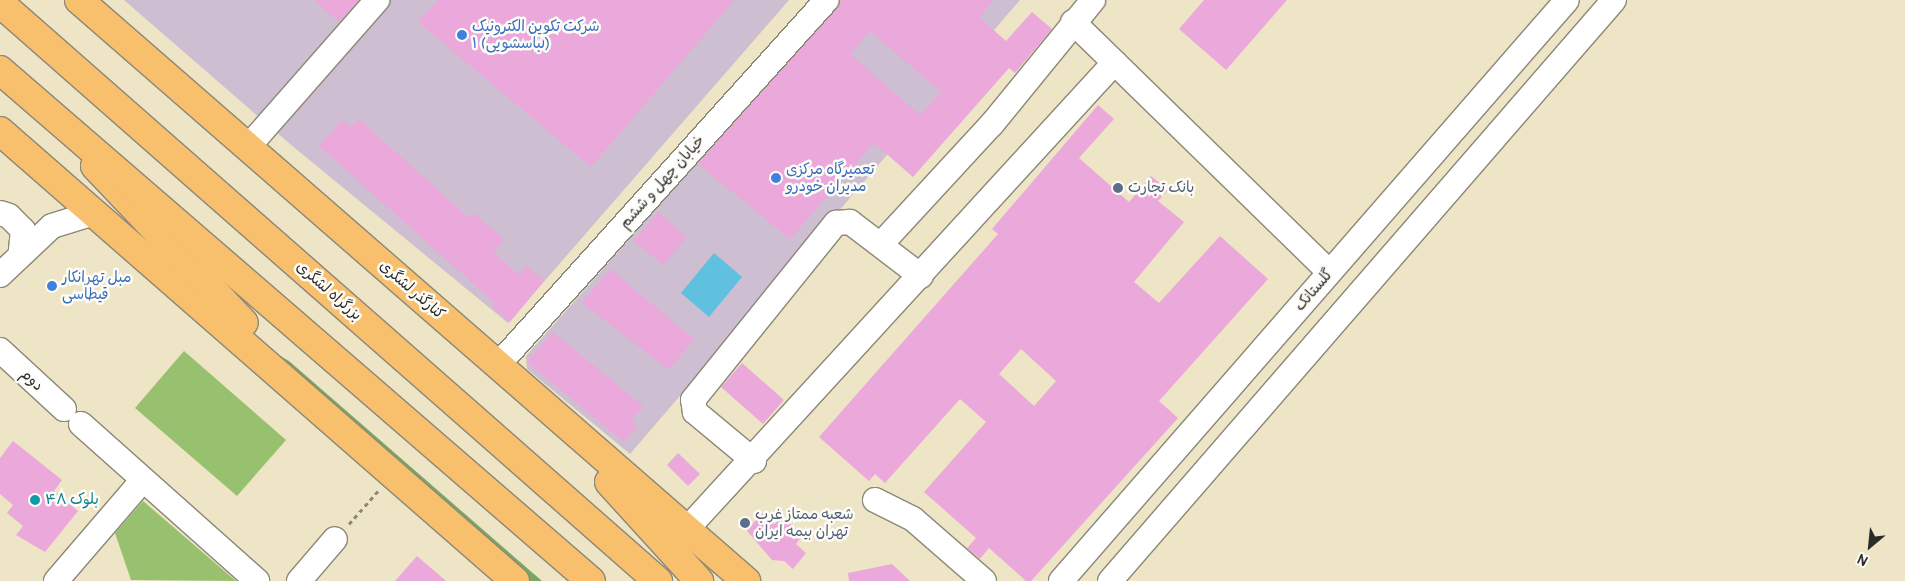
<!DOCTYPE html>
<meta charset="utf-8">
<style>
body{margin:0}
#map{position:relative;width:1905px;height:581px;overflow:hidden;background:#eee4c6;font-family:Pangolin,"Playpen Sans Arabic",sans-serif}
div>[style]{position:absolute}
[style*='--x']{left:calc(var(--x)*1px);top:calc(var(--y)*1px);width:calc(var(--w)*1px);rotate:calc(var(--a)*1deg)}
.industrial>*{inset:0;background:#cebed1}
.green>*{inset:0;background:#97c16e}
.forest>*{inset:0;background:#79a761}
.water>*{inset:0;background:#60c0df}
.building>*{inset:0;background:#eba8db}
.path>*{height:3px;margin-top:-1.5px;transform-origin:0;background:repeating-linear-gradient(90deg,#8c8878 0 4px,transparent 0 8px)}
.roads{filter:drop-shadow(1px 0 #8c8878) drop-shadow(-1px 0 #8c8878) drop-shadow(0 1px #8c8878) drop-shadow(0 -1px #8c8878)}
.minor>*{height:24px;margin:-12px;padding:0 12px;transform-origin:12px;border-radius:12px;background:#fff}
.major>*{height:28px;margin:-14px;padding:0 14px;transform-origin:14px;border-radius:14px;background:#f8bf6c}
.highway>*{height:28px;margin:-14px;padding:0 14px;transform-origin:14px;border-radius:14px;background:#f8bf6c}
.dots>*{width:14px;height:14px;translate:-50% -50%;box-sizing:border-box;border:2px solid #fdfcf7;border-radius:50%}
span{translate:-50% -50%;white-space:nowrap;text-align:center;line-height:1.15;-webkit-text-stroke:5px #fdfcf7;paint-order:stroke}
.shop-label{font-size:15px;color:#366cbe}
.left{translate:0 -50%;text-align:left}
.street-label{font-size:15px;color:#2b2b2b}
.service-label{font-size:15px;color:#4e5e75}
.culture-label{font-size:15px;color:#0d838f}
.north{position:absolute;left:1845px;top:521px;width:50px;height:50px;-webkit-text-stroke:4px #fdfcf7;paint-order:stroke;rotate:208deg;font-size:14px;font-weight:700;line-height:20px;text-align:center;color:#2b2b2b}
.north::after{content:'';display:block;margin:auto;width:18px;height:22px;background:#2b2b2b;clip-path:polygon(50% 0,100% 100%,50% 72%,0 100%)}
</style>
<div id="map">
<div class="industrial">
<i style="clip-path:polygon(124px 0,789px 0,508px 323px,290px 144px)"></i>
<i style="clip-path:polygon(841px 0,1020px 0,630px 454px,527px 369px,526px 356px)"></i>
</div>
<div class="green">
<i style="clip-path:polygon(184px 351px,286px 440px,237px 496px,135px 408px)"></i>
<i style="clip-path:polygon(143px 501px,236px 581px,131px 580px,115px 533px)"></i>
</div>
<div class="forest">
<i style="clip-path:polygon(275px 353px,289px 361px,542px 581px,508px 581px)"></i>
</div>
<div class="water">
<i style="clip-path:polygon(714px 253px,742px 277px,709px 317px,681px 293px)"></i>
</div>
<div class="building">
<i style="clip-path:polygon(314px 0,359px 0,339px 22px)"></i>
<i style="clip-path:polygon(438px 0,734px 0,591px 167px,418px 22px)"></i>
<i style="clip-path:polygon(evenodd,842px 0,994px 0,979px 17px,1006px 41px,1032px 12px,1052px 29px,1015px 73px,1009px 68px,913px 177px,874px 143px,790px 239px,698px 164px,842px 0,870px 31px,941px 92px,920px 115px,850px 54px,870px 31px)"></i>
<i style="clip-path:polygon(1204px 0,1287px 0,1226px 70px,1179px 29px)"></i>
<i style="clip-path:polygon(evenodd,1098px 105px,1114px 119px,1079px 158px,1129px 202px,1151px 176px,1168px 190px,1158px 201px,1184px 222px,1134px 282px,1159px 303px,1220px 236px,1268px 279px,1159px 401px,1178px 418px,1031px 581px,1026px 581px,989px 548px,980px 559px,967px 548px,976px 538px,924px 492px,986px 422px,960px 399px,885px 483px,875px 474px,869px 481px,819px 437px,998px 234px,992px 229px,1098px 105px,1021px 349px,1056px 381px,1034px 406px,999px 374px,1021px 349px)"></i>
<i style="clip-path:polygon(359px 119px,469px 218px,474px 213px,504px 240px,493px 252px,519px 275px,526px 266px,544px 281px,510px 322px,492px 307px,495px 303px,319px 146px,342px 120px,351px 127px)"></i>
<i style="clip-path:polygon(658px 212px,687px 237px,663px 265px,634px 241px)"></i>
<i style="clip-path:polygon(610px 269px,694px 339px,669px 370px,582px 303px)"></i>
<i style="clip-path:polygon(553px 332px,643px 406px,631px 420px,637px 426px,624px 442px,527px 362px)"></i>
<i style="clip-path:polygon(742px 363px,784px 400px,763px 424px,721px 387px)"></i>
<i style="clip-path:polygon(13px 441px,62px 480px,54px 491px,78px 511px,45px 552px,16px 535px,23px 526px,7px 513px,13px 505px,0 494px,0 458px)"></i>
<i style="clip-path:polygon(678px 453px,700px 474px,688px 486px,667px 465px)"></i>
<i style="clip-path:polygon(762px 513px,775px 524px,781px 516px,803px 535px,796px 544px,806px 553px,793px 569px,784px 561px,772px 560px,747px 531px)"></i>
<i style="clip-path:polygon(417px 556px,446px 581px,395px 581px)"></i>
<i style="clip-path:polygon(892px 564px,910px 581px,849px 581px,848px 573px)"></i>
</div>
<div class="path">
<i style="--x:349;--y:524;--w:44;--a:-48.7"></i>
</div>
<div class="roads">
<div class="minor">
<i style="--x:1073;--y:22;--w:358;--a:44.3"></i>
<i style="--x:248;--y:147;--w:196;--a:-48.7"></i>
<i style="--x:0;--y:213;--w:9;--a:18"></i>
<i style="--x:9;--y:216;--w:20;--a:45"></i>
<i style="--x:23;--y:230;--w:20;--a:96"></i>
<i style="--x:882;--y:243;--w:162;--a:-47.3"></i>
<i style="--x:992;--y:124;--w:160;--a:-50.8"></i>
<i style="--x:0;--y:275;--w:71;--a:-43.3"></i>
<i style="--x:52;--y:226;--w:44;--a:-17.2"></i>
<i style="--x:0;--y:350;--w:87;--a:42.7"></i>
<i style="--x:498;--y:365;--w:491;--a:-48"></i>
<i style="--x:81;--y:424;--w:236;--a:41.7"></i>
<i style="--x:754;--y:461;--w:77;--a:-140.3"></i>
<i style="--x:695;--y:412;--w:12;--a:-99"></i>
<i style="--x:693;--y:400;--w:228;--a:-51.1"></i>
<i style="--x:836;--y:223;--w:14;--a:-4"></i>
<i style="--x:850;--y:222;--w:89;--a:37.3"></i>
<i style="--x:875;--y:500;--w:42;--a:26.6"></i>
<i style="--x:913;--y:519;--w:94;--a:41.1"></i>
<i style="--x:687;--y:529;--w:633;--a:-47.5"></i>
<i style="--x:56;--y:581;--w:132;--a:-49.3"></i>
<i style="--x:299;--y:581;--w:55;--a:-49.4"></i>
<i style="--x:1061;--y:581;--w:770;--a:-48.95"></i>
<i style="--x:1110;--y:581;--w:769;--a:-49.06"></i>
</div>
<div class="major">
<i style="--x:79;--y:0;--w:885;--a:41.06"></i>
<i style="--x:0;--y:131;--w:684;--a:41.15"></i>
<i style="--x:95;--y:166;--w:216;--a:46.5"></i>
<i style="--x:609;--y:482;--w:134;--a:47.7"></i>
</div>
<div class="highway">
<i style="--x:0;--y:3;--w:876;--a:41.3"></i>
<i style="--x:0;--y:70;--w:781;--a:40.85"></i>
</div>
</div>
<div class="dots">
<i style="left:462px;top:35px;background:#3f7fe0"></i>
<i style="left:776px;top:178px;background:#3f7fe0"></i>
<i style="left:1118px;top:188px;background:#5c6f8a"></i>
<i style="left:52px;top:286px;background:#3f7fe0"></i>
<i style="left:35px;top:500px;background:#0f9aa8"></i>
<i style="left:745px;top:523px;background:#5c6f8a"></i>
</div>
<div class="shop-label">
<span class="left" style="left:472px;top:35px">شرکت تکوین الکترونیک<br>۱ (لباسشویی)</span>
<span class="left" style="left:786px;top:178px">تعمیرگاه مرکزی<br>مدیران خودرو</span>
<span class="left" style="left:62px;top:286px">مبل تهرانکار<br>قیطاسی</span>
</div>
<div class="street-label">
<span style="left:662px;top:182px;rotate:-48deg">خیابان چهل و ششم</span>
<span style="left:412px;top:290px;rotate:41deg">کنارگذر لشگری</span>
<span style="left:1314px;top:290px;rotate:-49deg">گلستانک</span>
<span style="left:329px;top:291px;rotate:41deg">بزرگراه لشگری</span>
<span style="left:32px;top:380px;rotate:43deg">دوم</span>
</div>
<div class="service-label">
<span class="left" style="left:1128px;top:188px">بانک تجارت</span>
<span class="left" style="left:755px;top:523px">شعبه ممتاز غرب<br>تهران بیمه ایران</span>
</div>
<div class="culture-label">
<span class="left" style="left:45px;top:500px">بلوک ۴۸</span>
</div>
<div class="north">N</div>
</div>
